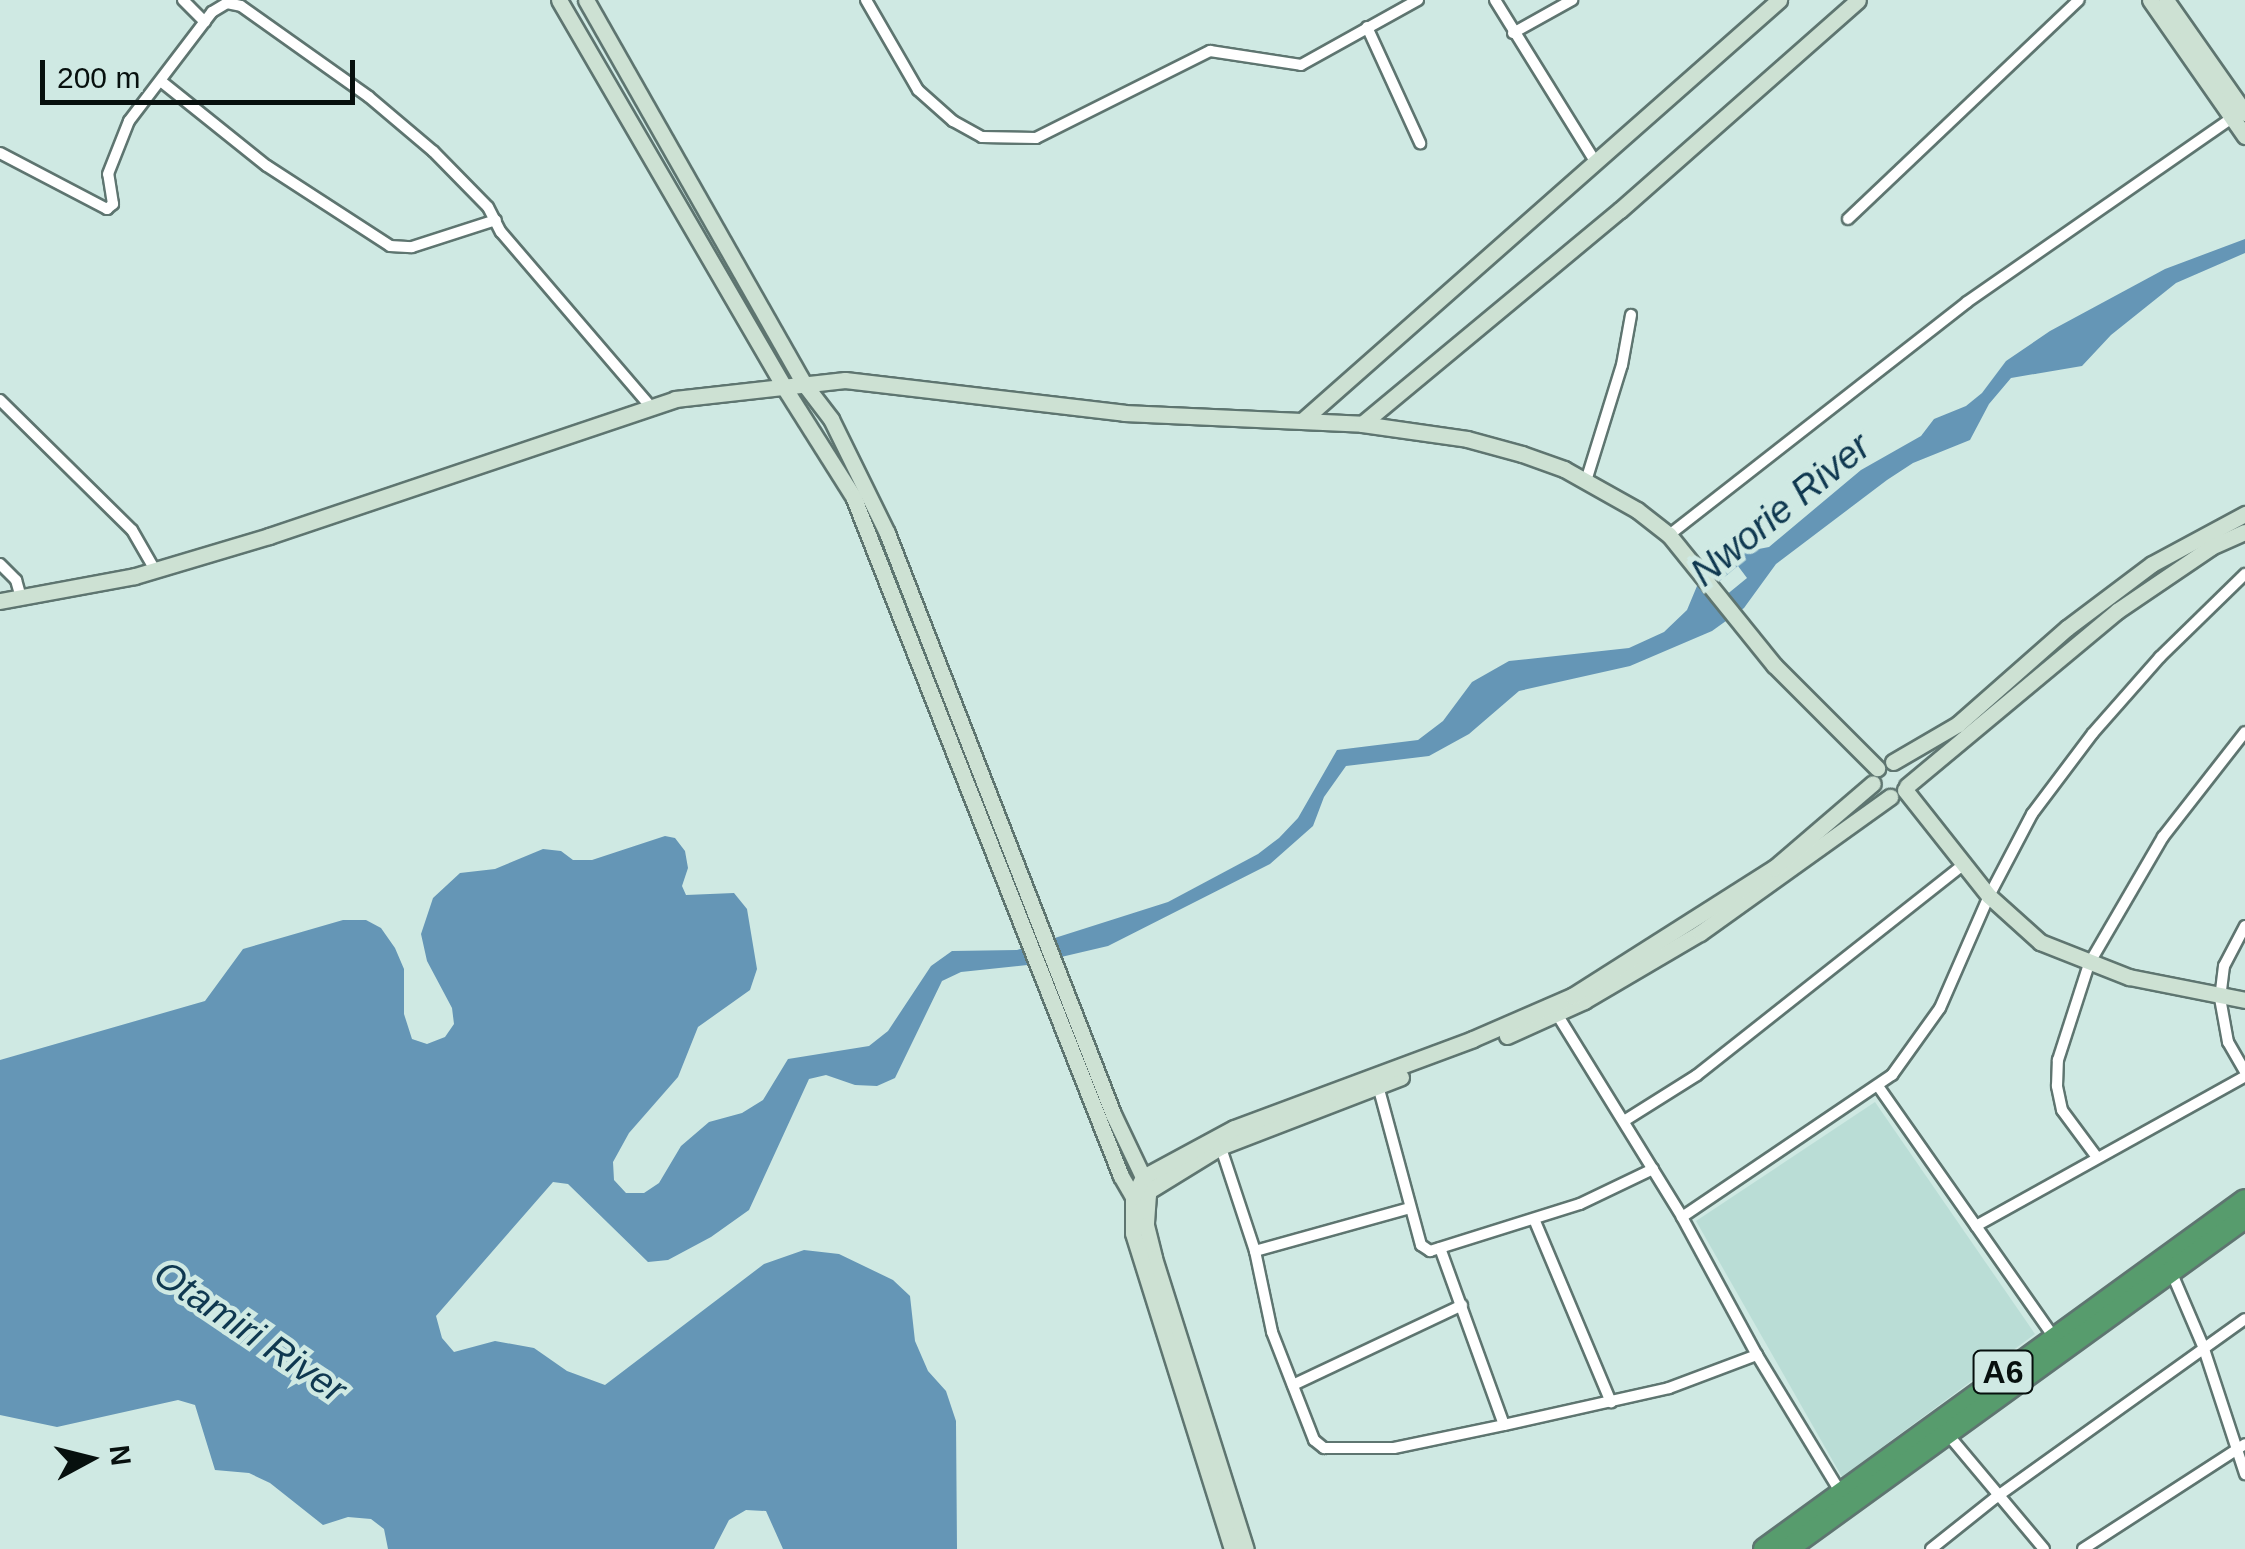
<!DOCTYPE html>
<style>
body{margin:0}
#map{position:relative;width:2245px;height:1549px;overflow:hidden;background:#cfe9e3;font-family:Helvetica,sans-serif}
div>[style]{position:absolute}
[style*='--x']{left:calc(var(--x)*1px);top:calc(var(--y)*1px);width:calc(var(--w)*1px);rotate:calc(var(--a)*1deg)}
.built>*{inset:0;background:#baddd6}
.water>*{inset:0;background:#6596b6}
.roads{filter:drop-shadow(2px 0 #5e7570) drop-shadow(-2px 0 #5e7570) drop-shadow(0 2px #5e7570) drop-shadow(0 -2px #5e7570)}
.street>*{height:10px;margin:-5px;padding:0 5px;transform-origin:5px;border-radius:5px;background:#fff}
.secondary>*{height:15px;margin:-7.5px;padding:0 7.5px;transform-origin:7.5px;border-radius:7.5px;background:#cde1d3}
.highway>*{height:20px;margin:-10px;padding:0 10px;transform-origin:10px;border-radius:10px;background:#579c6d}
span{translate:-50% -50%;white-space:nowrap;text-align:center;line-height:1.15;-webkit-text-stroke:9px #cfe9e3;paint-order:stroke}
.shield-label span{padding:2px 8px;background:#cfe9e3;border:2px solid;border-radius:8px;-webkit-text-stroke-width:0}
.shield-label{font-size:32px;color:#07100e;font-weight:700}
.water-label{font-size:38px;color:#0f3850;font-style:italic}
.north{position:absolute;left:40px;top:1409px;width:100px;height:100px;-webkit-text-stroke:8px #cfe9e3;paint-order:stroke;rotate:83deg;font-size:28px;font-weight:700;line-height:40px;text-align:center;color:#07100e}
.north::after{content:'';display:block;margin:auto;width:35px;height:45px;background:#07100e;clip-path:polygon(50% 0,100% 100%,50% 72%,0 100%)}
.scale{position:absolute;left:40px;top:60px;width:315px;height:45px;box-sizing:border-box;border:5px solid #07100e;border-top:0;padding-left:12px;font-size:30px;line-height:35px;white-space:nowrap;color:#07100e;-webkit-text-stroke:8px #cfe9e3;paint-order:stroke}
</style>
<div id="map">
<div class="built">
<i style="clip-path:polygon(1875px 1102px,2035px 1334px,1842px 1477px,1696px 1221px)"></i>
</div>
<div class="water">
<i style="clip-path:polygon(evenodd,2245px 239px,2245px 253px,2176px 283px,2111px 335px,2082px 366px,2011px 378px,1989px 404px,1970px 440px,1913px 463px,1887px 480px,1776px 564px,1744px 608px,1712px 631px,1630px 666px,1519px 691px,1469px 734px,1429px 756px,1346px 766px,1324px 797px,1313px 826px,1270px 864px,1108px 946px,1027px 965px,961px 972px,942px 981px,895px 1078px,877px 1086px,855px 1085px,826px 1075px,809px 1079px,749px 1210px,711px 1237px,668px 1260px,648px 1262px,568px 1184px,553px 1182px,436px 1316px,442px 1338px,454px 1352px,495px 1341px,534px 1348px,567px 1371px,605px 1385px,764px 1264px,804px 1250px,839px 1254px,893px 1280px,910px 1296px,915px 1341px,928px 1371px,946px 1391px,956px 1421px,957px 1549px,783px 1549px,766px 1511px,746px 1510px,729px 1520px,714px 1549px,388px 1549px,384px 1529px,371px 1519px,348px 1517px,323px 1525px,270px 1483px,249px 1473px,215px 1470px,195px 1405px,178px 1400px,57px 1427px,0 1415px,0 1060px,205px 1001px,243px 949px,343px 920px,366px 920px,381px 928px,395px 948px,404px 969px,404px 1014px,412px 1039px,427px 1044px,445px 1037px,454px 1024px,452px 1008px,427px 961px,421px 934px,433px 898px,460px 873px,495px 869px,543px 849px,561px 851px,573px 860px,592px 860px,665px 836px,675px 838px,685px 851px,688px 868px,682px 886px,686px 895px,734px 893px,747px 909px,757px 969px,750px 990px,698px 1027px,678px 1077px,629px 1133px,613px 1162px,614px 1180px,626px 1193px,644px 1193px,659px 1183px,681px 1146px,709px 1122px,742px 1113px,763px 1100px,788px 1059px,869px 1046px,888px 1031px,931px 966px,952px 951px,1017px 950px,1168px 902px,1258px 854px,1279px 838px,1298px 818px,1337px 750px,1418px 740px,1443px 721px,1472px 682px,1509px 661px,1629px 648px,1664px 632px,1687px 610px,1697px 586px,1733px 554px,1769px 547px,1861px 470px,1921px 436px,1934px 419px,1966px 406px,1982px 393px,2006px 361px,2050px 331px,2165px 269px,2245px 239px,1738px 566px,1747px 578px,1714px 605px,1704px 594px,1738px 566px)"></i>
</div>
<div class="roads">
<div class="street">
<i style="--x:183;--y:0;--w:31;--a:45"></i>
<i style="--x:866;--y:0;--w:104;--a:60"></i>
<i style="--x:918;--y:90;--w:47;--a:41.5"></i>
<i style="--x:953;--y:121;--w:33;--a:29"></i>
<i style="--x:982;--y:137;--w:54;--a:1.1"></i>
<i style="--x:1036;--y:138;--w:195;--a:-26.6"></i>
<i style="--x:1210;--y:51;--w:92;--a:8.7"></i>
<i style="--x:1301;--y:65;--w:134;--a:-29.1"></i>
<i style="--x:1495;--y:0;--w:192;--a:58.2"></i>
<i style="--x:1367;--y:27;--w:128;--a:65.4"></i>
<i style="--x:1513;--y:33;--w:68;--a:-29.2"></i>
<i style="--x:162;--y:82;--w:134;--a:38.7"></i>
<i style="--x:267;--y:166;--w:147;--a:33"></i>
<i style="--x:390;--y:246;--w:22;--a:3"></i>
<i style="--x:412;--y:247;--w:88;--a:-17.8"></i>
<i style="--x:0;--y:153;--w:121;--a:27.6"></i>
<i style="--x:107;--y:209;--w:8;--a:-40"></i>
<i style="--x:113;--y:204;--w:30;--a:-99"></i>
<i style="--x:108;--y:174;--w:57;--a:-68.4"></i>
<i style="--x:129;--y:121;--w:137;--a:-52.7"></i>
<i style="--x:212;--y:12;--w:17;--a:-31"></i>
<i style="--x:227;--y:3;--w:14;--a:12"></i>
<i style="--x:241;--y:6;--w:157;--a:35.4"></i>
<i style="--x:369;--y:97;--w:84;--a:40.2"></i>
<i style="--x:433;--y:151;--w:78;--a:45.5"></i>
<i style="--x:488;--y:207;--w:28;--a:63"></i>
<i style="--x:501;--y:232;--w:229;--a:49.4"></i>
<i style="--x:1848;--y:219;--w:318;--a:-43.5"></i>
<i style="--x:0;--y:400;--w:185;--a:44.6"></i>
<i style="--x:132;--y:530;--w:46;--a:60.1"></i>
<i style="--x:1586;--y:481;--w:121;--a:-72.8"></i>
<i style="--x:1622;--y:365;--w:51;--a:-79.8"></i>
<i style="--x:1669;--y:535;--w:378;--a:-38"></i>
<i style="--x:1967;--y:302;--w:323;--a:-34.8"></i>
<i style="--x:0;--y:564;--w:23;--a:45"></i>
<i style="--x:16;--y:580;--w:19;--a:74"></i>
<i style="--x:2245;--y:926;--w:45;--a:117.7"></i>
<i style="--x:2224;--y:966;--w:32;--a:97"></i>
<i style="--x:2220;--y:998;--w:45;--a:79.7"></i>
<i style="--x:2228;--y:1042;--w:34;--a:60"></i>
<i style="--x:1555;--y:1011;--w:242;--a:58.3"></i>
<i style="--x:1682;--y:1217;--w:157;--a:61.5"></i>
<i style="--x:1757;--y:1355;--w:164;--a:58.7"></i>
<i style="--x:1377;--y:1082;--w:169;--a:74.9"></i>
<i style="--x:1421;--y:1245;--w:11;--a:34"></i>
<i style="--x:1430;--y:1251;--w:157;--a:-17.4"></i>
<i style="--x:1580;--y:1204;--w:81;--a:-25.6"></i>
<i style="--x:1878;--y:1086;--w:305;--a:55"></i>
<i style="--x:1624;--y:1121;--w:86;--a:-32.2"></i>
<i style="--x:1697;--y:1075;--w:340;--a:-38.3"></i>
<i style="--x:1220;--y:1145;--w:112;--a:71.7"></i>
<i style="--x:1255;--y:1251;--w:83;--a:78.1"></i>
<i style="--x:1272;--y:1332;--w:116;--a:68.7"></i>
<i style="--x:1314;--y:1440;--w:13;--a:39"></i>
<i style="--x:1324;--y:1448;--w:70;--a:0"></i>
<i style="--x:1394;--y:1448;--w:112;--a:-11.8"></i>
<i style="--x:1504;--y:1425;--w:169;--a:-12.6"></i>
<i style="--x:1669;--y:1388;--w:94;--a:-20.6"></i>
<i style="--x:2096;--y:1156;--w:57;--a:-126.5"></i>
<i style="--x:2062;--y:1110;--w:25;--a:-102"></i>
<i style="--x:2057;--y:1086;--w:26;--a:-88"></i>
<i style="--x:2058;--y:1060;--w:101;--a:-72.1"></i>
<i style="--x:2089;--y:964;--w:147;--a:-59.8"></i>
<i style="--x:2163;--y:837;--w:133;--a:-52"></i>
<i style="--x:1682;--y:1217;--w:254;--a:-34.1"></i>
<i style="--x:1892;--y:1075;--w:82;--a:-54.4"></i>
<i style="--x:1940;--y:1008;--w:122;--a:-66.4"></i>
<i style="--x:1989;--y:896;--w:93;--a:-62.3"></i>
<i style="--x:2032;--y:814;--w:101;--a:-53"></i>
<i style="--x:2093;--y:733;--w:101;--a:-48.6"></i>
<i style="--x:2160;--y:657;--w:119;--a:-44.3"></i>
<i style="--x:1534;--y:1219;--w:199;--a:67.2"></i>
<i style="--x:1976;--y:1226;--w:308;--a:-29.1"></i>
<i style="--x:1440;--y:1248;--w:188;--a:70.1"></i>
<i style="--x:1255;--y:1251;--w:161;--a:-15.5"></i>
<i style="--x:2170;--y:1269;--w:84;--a:66.8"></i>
<i style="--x:2203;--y:1346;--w:135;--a:71.8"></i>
<i style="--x:1293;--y:1385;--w:187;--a:-25.3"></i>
<i style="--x:1945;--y:1431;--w:154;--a:50"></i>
<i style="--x:1931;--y:1549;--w:82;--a:-38.6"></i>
<i style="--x:1995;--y:1498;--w:307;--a:-35.6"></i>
<i style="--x:2083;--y:1549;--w:193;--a:-32.9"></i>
</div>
<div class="secondary">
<i style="--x:559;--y:0;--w:448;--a:59.8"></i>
<i style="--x:784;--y:387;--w:129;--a:57.7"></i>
<i style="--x:853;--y:496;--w:731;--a:68.49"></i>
<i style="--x:1121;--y:1176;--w:24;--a:60"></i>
<i style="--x:586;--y:0;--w:443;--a:60.4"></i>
<i style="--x:805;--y:385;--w:43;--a:52.6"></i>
<i style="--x:831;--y:419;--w:127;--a:63.8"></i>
<i style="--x:887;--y:533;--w:623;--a:68.74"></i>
<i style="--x:1113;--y:1114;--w:70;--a:64.5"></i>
<i style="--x:1143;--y:1177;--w:18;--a:74"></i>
<i style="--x:1148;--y:1194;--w:31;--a:94"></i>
<i style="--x:1146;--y:1225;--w:34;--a:76"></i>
<i style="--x:1154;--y:1258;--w:305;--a:72.5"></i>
<i style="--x:2150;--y:0;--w:166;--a:55.1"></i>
<i style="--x:2166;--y:0;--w:138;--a:55"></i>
<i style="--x:1303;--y:420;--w:635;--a:-41.42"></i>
<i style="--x:1362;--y:424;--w:335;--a:-39.7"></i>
<i style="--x:1620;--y:210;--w:317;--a:-41.4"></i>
<i style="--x:0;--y:601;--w:137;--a:-10.5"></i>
<i style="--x:135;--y:576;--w:140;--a:-16.6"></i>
<i style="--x:269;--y:536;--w:428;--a:-18.6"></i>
<i style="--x:675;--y:399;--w:171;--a:-6.4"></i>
<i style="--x:845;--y:380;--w:281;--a:6.7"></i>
<i style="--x:1124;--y:413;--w:238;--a:2.6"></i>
<i style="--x:1362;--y:424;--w:106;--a:8.1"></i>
<i style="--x:1467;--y:439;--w:57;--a:15.3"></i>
<i style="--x:1522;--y:454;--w:45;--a:19.7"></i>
<i style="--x:1564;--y:469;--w:84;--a:29.3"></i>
<i style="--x:1637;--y:510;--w:41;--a:38"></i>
<i style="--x:1669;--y:535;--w:167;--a:51.1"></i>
<i style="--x:1774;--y:665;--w:146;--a:45"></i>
<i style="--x:1893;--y:762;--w:75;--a:-30.3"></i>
<i style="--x:1958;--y:724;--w:145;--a:-41.4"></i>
<i style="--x:2067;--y:628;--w:106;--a:-37"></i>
<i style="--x:2152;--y:564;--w:106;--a:-28.3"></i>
<i style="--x:1907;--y:786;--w:273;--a:-39.8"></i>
<i style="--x:2117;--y:611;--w:114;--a:-34.2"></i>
<i style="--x:2211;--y:547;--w:37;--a:-24"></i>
<i style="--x:1905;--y:790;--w:135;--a:51.6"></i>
<i style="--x:1989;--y:896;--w:69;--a:42"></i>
<i style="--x:2040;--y:942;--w:96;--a:21.5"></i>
<i style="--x:2129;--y:977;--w:118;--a:11.2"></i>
<i style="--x:1507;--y:1036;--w:85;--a:-24.4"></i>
<i style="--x:1584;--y:1001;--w:134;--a:-30.4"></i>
<i style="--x:1700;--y:933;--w:234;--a:-35.6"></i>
<i style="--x:1142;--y:1195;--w:92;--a:-31.6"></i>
<i style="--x:1220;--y:1147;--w:194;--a:-21.1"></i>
<i style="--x:1232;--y:1549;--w:331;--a:-107.4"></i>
<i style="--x:1133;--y:1233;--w:36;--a:-90"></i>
<i style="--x:1133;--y:1197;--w:22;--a:-63"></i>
<i style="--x:1143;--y:1177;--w:103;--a:-28.3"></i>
<i style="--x:1234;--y:1128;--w:255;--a:-20.4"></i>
<i style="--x:1473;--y:1039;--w:108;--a:-23.5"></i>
<i style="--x:1572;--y:996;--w:239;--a:-32.4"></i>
<i style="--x:1774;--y:868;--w:130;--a:-40.6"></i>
</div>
<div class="highway">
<i style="--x:1764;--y:1549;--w:594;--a:-35.96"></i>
<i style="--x:1788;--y:1549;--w:564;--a:-35.92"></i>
</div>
</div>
<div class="shield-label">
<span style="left:2003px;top:1372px">A6</span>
</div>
<div class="water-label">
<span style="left:1781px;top:510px;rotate:-39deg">Nworie River</span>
<span style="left:250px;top:1332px;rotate:34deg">Otamiri River</span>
</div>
<div class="north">N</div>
<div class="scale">200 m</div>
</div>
